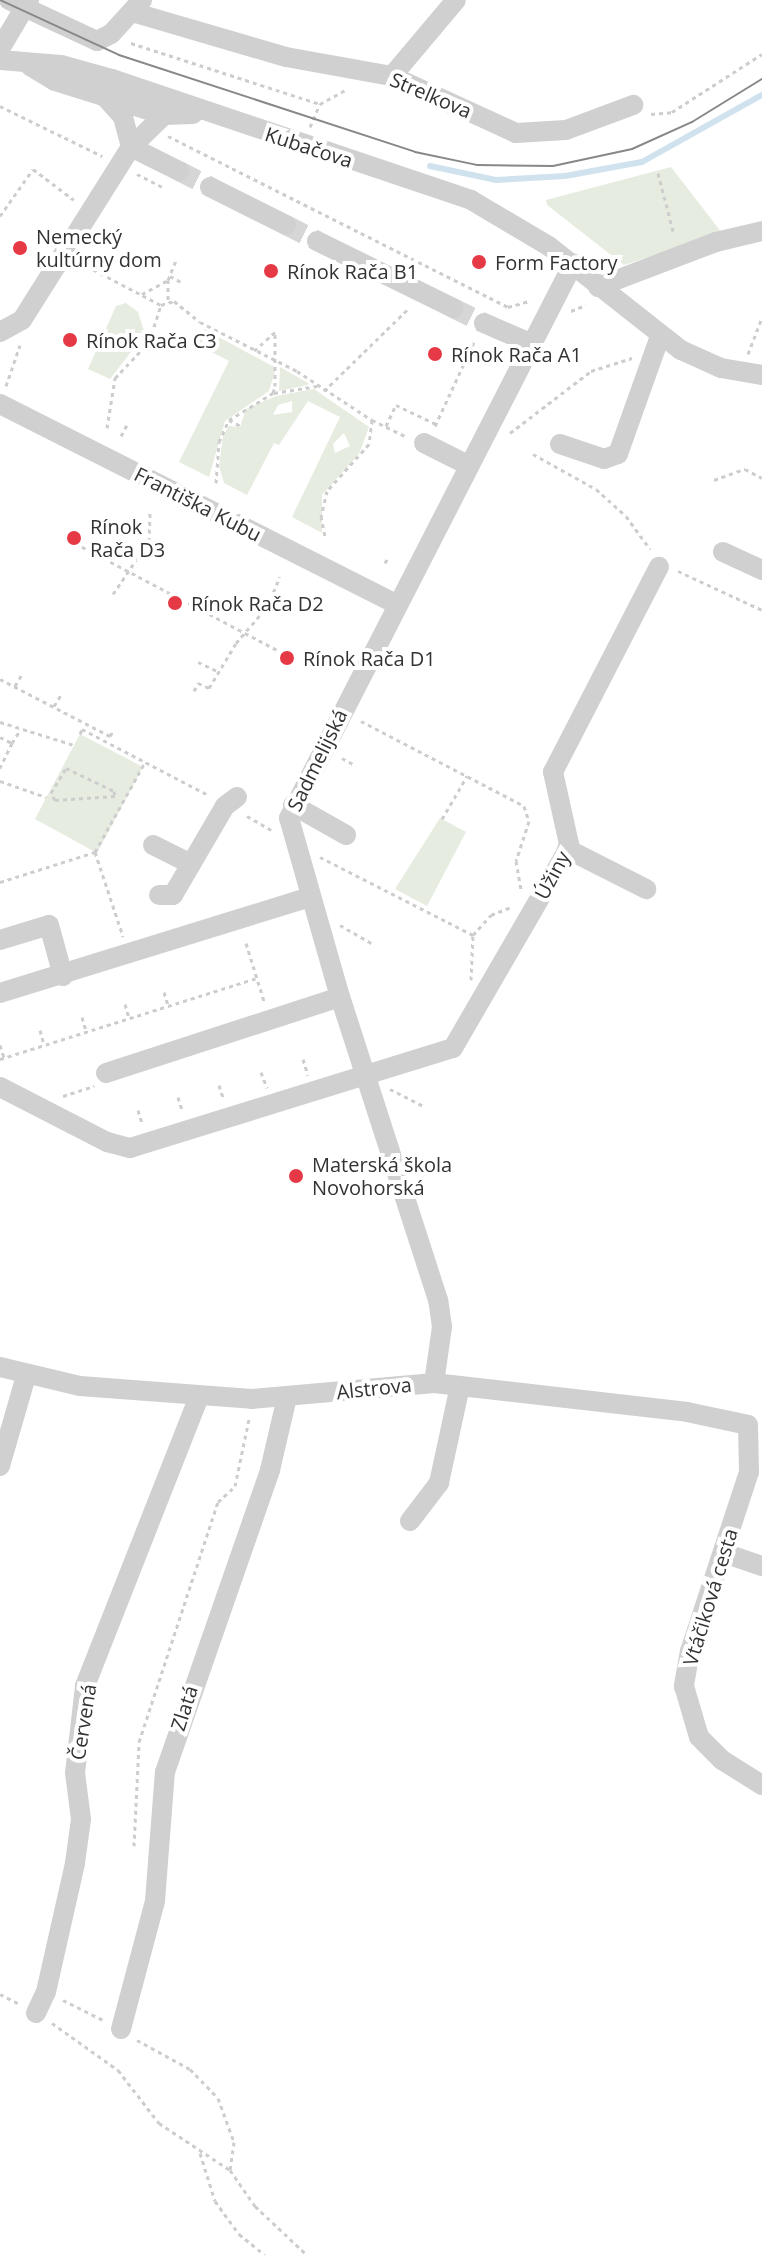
<!DOCTYPE html>
<meta charset="utf-8">
<style>
body{margin:0}
#map{position:relative;width:762px;height:2255px;overflow:hidden;background:#fff;font-family:"Open Sans",sans-serif}
div>[style]{position:absolute}
[style*='--x']{left:calc(var(--x)*1px);top:calc(var(--y)*1px);width:calc(var(--w)*1px);rotate:calc(var(--a)*1deg)}
.green>*{inset:0;background:#e6ecdf}
.stream>*{height:6px;margin:-3px;padding:0 3px;transform-origin:3px;border-radius:3px;background:#cfe2ee}
.minor-tunnel>*{height:20px;margin-top:-10px;transform-origin:0;background:repeating-linear-gradient(90deg,#d6d6d6 0 20px,transparent 0 30px)}
.path>*{height:3px;margin-top:-1.5px;transform-origin:0;background:repeating-linear-gradient(90deg,#cdcdcd 0 4px,transparent 0 8px)}
.minor>*{height:20px;margin:-10px;padding:0 10px;transform-origin:10px;border-radius:10px;background:#d0d0d0}
.tram>*{height:2px;margin:-1px;padding:0 1px;transform-origin:1px;border-radius:1px;background:#888}
.dots>*{width:22px;height:22px;translate:-50% -50%;box-sizing:border-box;border:4px solid #fff;border-radius:50%}
span{translate:-50% -50%;white-space:nowrap;text-align:center;line-height:1.15;-webkit-text-stroke:8px #fff;paint-order:stroke}
.street-label{font-size:20px;color:#333}
.poi-label{font-size:20px;color:#333}
.left{translate:0 -50%;text-align:left}
</style>
<div id="map">
<div class="green">
<i style="clip-path:polygon(671px 167px,722px 233px,624px 265px,547px 205px,546px 200px)"></i>
<i style="clip-path:polygon(126px 303px,138px 312px,145px 334px,110px 379px,88px 369px,116px 306px)"></i>
<i style="clip-path:polygon(204px 329px,276px 368px,269px 391px,225px 421px,209px 477px,179px 462px,229px 361px,196px 344px)"></i>
<i style="clip-path:polygon(280px 367px,308px 383px,308px 385px,279px 391px)"></i>
<i style="clip-path:polygon(evenodd,314px 389px,369px 427px,359px 454px,322px 495px,322px 533px,292px 517px,340px 417px,308px 401px,279px 445px,274px 443px,247px 495px,224px 483px,219px 466px,223px 436px,229px 426px,240px 427px,246px 409px,276px 396px,314px 389px,292px 401px,292px 412px,273px 415px,278px 405px,292px 401px,314px 389px,344px 433px,350px 446px,335px 453px,333px 444px,344px 433px)"></i>
<i style="clip-path:polygon(80px 734px,143px 767px,97px 853px,35px 819px)"></i>
<i style="clip-path:polygon(440px 818px,466px 832px,427px 906px,395px 889px)"></i>
</div>
<div class="stream">
<i style="--x:430;--y:166;--w:67;--a:12"></i>
<i style="--x:496;--y:180;--w:69;--a:-3.3"></i>
<i style="--x:565;--y:176;--w:78;--a:-10.3"></i>
<i style="--x:642;--y:162;--w:137;--a:-29.2"></i>
</div>
<div class="minor-tunnel">
<i style="--x:179;--y:171;--w:35;--a:27"></i>
<i style="--x:286;--y:225;--w:35;--a:27"></i>
<i style="--x:453;--y:308;--w:34;--a:26"></i>
</div>
<div class="path">
<i style="--x:131;--y:43;--w:199;--a:17.9"></i>
<i style="--x:0;--y:106;--w:114;--a:26.1"></i>
<i style="--x:651;--y:114;--w:21;--a:-5"></i>
<i style="--x:672;--y:112;--w:107;--a:-32.8"></i>
<i style="--x:310;--y:127;--w:25;--a:-67"></i>
<i style="--x:320;--y:104;--w:31;--a:-29"></i>
<i style="--x:168;--y:136;--w:381;--a:26.7"></i>
<i style="--x:508;--y:307;--w:22;--a:-16"></i>
<i style="--x:658;--y:173;--w:64;--a:75.5"></i>
<i style="--x:137;--y:174;--w:28;--a:27"></i>
<i style="--x:0;--y:216;--w:57;--a:-54.9"></i>
<i style="--x:33;--y:169;--w:51;--a:37.1"></i>
<i style="--x:79;--y:262;--w:93;--a:27.7"></i>
<i style="--x:170;--y:276;--w:13;--a:29"></i>
<i style="--x:168;--y:280;--w:22;--a:-68"></i>
<i style="--x:142;--y:294;--w:30;--a:-28"></i>
<i style="--x:168;--y:280;--w:20;--a:90"></i>
<i style="--x:571;--y:311;--w:16;--a:-22"></i>
<i style="--x:748;--y:354;--w:39;--a:-69"></i>
<i style="--x:6;--y:386;--w:43;--a:-71.1"></i>
<i style="--x:324;--y:391;--w:117;--a:-44.3"></i>
<i style="--x:274;--y:393;--w:44;--a:-9.2"></i>
<i style="--x:229;--y:420;--w:13;--a:27"></i>
<i style="--x:372;--y:420;--w:37;--a:26"></i>
<i style="--x:386;--y:426;--w:23;--a:-65"></i>
<i style="--x:396;--y:405;--w:44;--a:25.4"></i>
<i style="--x:435;--y:426;--w:93;--a:-65.1"></i>
<i style="--x:107;--y:428;--w:51;--a:-80.9"></i>
<i style="--x:115;--y:378;--w:50;--a:-46.6"></i>
<i style="--x:149;--y:342;--w:39;--a:-72"></i>
<i style="--x:161;--y:305;--w:14;--a:-17"></i>
<i style="--x:174;--y:301;--w:33;--a:39"></i>
<i style="--x:200;--y:322;--w:109;--a:26.8"></i>
<i style="--x:297;--y:371;--w:90;--a:33.2"></i>
<i style="--x:372;--y:420;--w:24;--a:97"></i>
<i style="--x:369;--y:444;--w:63;--a:131.8"></i>
<i style="--x:327;--y:491;--w:26;--a:103"></i>
<i style="--x:321;--y:516;--w:21;--a:79"></i>
<i style="--x:510;--y:433;--w:102;--a:-37.4"></i>
<i style="--x:591;--y:371;--w:43;--a:-17.6"></i>
<i style="--x:121;--y:436;--w:15;--a:-62"></i>
<i style="--x:533;--y:454;--w:72;--a:29.1"></i>
<i style="--x:596;--y:489;--w:40;--a:42"></i>
<i style="--x:626;--y:516;--w:41;--a:54"></i>
<i style="--x:714;--y:480;--w:33;--a:-20"></i>
<i style="--x:745;--y:469;--w:19;--a:28"></i>
<i style="--x:216;--y:483;--w:41;--a:-85.8"></i>
<i style="--x:219;--y:442;--w:24;--a:-66"></i>
<i style="--x:229;--y:420;--w:52;--a:-31.5"></i>
<i style="--x:273;--y:393;--w:7;--a:-74"></i>
<i style="--x:275;--y:386;--w:54;--a:-90"></i>
<i style="--x:275;--y:332;--w:28;--a:138"></i>
<i style="--x:75;--y:543;--w:250;--a:27.9"></i>
<i style="--x:385;--y:563;--w:7;--a:-63"></i>
<i style="--x:678;--y:571;--w:93;--a:24.9"></i>
<i style="--x:113;--y:594;--w:64;--a:-55.8"></i>
<i style="--x:149;--y:541;--w:31;--a:-88"></i>
<i style="--x:198;--y:662;--w:21;--a:25"></i>
<i style="--x:0;--y:679;--w:124;--a:27.4"></i>
<i style="--x:110;--y:736;--w:6;--a:-59"></i>
<i style="--x:15;--y:686;--w:14;--a:-60"></i>
<i style="--x:194;--y:691;--w:9;--a:-63"></i>
<i style="--x:198;--y:683;--w:12;--a:24"></i>
<i style="--x:209;--y:688;--w:52;--a:-59"></i>
<i style="--x:236;--y:643;--w:48;--a:-49.3"></i>
<i style="--x:267;--y:607;--w:33;--a:-67"></i>
<i style="--x:54;--y:706;--w:13;--a:-58"></i>
<i style="--x:361;--y:721;--w:184;--a:27.5"></i>
<i style="--x:524;--y:806;--w:16;--a:72"></i>
<i style="--x:529;--y:821;--w:42;--a:108"></i>
<i style="--x:516;--y:861;--w:29;--a:80"></i>
<i style="--x:0;--y:722;--w:77;--a:17.3"></i>
<i style="--x:80;--y:734;--w:5;--a:-68"></i>
<i style="--x:82;--y:729;--w:142;--a:27.6"></i>
<i style="--x:0;--y:737;--w:13;--a:27"></i>
<i style="--x:12;--y:743;--w:28;--a:116"></i>
<i style="--x:12;--y:743;--w:15;--a:-58"></i>
<i style="--x:342;--y:758;--w:13;--a:29"></i>
<i style="--x:66;--y:768;--w:53;--a:25.6"></i>
<i style="--x:114;--y:791;--w:5;--a:79"></i>
<i style="--x:115;--y:796;--w:60;--a:176.2"></i>
<i style="--x:55;--y:800;--w:8;--a:-120"></i>
<i style="--x:51;--y:793;--w:29;--a:-59"></i>
<i style="--x:0;--y:781;--w:49;--a:19.2"></i>
<i style="--x:247;--y:816;--w:28;--a:30"></i>
<i style="--x:442;--y:819;--w:50;--a:-59.8"></i>
<i style="--x:95;--y:852;--w:89;--a:71.6"></i>
<i style="--x:320;--y:857;--w:172;--a:27"></i>
<i style="--x:0;--y:882;--w:100;--a:-17.5"></i>
<i style="--x:95;--y:852;--w:103;--a:-60.9"></i>
<i style="--x:340;--y:925;--w:39;--a:30"></i>
<i style="--x:246;--y:943;--w:61;--a:72.8"></i>
<i style="--x:471;--y:980;--w:45;--a:-87.5"></i>
<i style="--x:473;--y:935;--w:27;--a:-48"></i>
<i style="--x:491;--y:915;--w:24;--a:-22"></i>
<i style="--x:164;--y:992;--w:14;--a:73"></i>
<i style="--x:125;--y:1004;--w:15;--a:74"></i>
<i style="--x:82;--y:1017;--w:15;--a:74"></i>
<i style="--x:40;--y:1030;--w:16;--a:75"></i>
<i style="--x:0;--y:1045;--w:13;--a:72"></i>
<i style="--x:0;--y:1059;--w:269;--a:-17.5"></i>
<i style="--x:303;--y:1059;--w:17;--a:73"></i>
<i style="--x:261;--y:1072;--w:17;--a:69"></i>
<i style="--x:219;--y:1085;--w:13;--a:72"></i>
<i style="--x:390;--y:1089;--w:39;--a:27"></i>
<i style="--x:63;--y:1096;--w:33;--a:-18"></i>
<i style="--x:178;--y:1097;--w:14;--a:73"></i>
<i style="--x:138;--y:1110;--w:14;--a:73"></i>
<i style="--x:134;--y:1846;--w:104;--a:-87.2"></i>
<i style="--x:139;--y:1742;--w:253;--a:-71.8"></i>
<i style="--x:218;--y:1502;--w:23;--a:-43"></i>
<i style="--x:235;--y:1486;--w:68;--a:-78.2"></i>
<i style="--x:0;--y:1994;--w:20;--a:27"></i>
<i style="--x:63;--y:2000;--w:45;--a:26.6"></i>
<i style="--x:52;--y:2023;--w:81;--a:35.5"></i>
<i style="--x:118;--y:2070;--w:67;--a:52.3"></i>
<i style="--x:159;--y:2123;--w:85;--a:33.5"></i>
<i style="--x:230;--y:2170;--w:44;--a:55.2"></i>
<i style="--x:255;--y:2206;--w:71;--a:43.3"></i>
<i style="--x:137;--y:2040;--w:60;--a:28.7"></i>
<i style="--x:190;--y:2069;--w:40;--a:46"></i>
<i style="--x:218;--y:2098;--w:47;--a:70"></i>
<i style="--x:234;--y:2142;--w:28;--a:98"></i>
<i style="--x:200;--y:2153;--w:50;--a:72.6"></i>
<i style="--x:215;--y:2201;--w:41;--a:54"></i>
<i style="--x:239;--y:2234;--w:33;--a:39"></i>
</div>
<div class="minor">
<i style="--x:9;--y:0;--w:97;--a:25"></i>
<i style="--x:97;--y:41;--w:16;--a:-27"></i>
<i style="--x:111;--y:34;--w:46;--a:-47.6"></i>
<i style="--x:132;--y:12;--w:160;--a:16.3"></i>
<i style="--x:286;--y:57;--w:108;--a:10.2"></i>
<i style="--x:392;--y:76;--w:136;--a:24.7"></i>
<i style="--x:516;--y:133;--w:50;--a:-3.4"></i>
<i style="--x:566;--y:130;--w:72;--a:-20.5"></i>
<i style="--x:0;--y:49;--w:57;--a:-59.4"></i>
<i style="--x:0;--y:60;--w:61;--a:4.7"></i>
<i style="--x:61;--y:65;--w:53;--a:15.4"></i>
<i style="--x:112;--y:79;--w:379;--a:18.6"></i>
<i style="--x:471;--y:200;--w:92;--a:30.7"></i>
<i style="--x:550;--y:247;--w:167;--a:38.2"></i>
<i style="--x:681;--y:350;--w:44;--a:24.2"></i>
<i style="--x:721;--y:368;--w:42;--a:9.7"></i>
<i style="--x:30;--y:66;--w:29;--a:31"></i>
<i style="--x:55;--y:81;--w:114;--a:17.3"></i>
<i style="--x:392;--y:76;--w:99;--a:-49.9"></i>
<i style="--x:107;--y:99;--w:24;--a:48"></i>
<i style="--x:123;--y:117;--w:31;--a:75"></i>
<i style="--x:131;--y:147;--w:54;--a:26.6"></i>
<i style="--x:210;--y:187;--w:85;--a:26.6"></i>
<i style="--x:317;--y:241;--w:152;--a:26.2"></i>
<i style="--x:598;--y:287;--w:126;--a:-20.9"></i>
<i style="--x:716;--y:242;--w:47;--a:-13.4"></i>
<i style="--x:484;--y:323;--w:50;--a:23.5"></i>
<i style="--x:0;--y:332;--w:25;--a:-29"></i>
<i style="--x:22;--y:320;--w:204;--a:-57.8"></i>
<i style="--x:131;--y:147;--w:46;--a:-44.1"></i>
<i style="--x:164;--y:115;--w:29;--a:-2"></i>
<i style="--x:0;--y:404;--w:444;--a:26.8"></i>
<i style="--x:424;--y:443;--w:49;--a:26.6"></i>
<i style="--x:560;--y:444;--w:46;--a:18.8"></i>
<i style="--x:604;--y:459;--w:15;--a:-20"></i>
<i style="--x:618;--y:454;--w:125;--a:-70.4"></i>
<i style="--x:723;--y:552;--w:43;--a:24.8"></i>
<i style="--x:293;--y:805;--w:61;--a:29.5"></i>
<i style="--x:153;--y:845;--w:42;--a:26.6"></i>
<i style="--x:565;--y:855;--w:10;--a:-11"></i>
<i style="--x:575;--y:853;--w:80;--a:26.9"></i>
<i style="--x:159;--y:895;--w:14;--a:0"></i>
<i style="--x:173;--y:895;--w:103;--a:-59.7"></i>
<i style="--x:225;--y:806;--w:15;--a:-37"></i>
<i style="--x:0;--y:940;--w:51;--a:-17"></i>
<i style="--x:49;--y:925;--w:53;--a:74.6"></i>
<i style="--x:0;--y:993;--w:325;--a:-17.2"></i>
<i style="--x:106;--y:1073;--w:246;--a:-18"></i>
<i style="--x:0;--y:1087;--w:120;--a:27.2"></i>
<i style="--x:107;--y:1142;--w:24;--a:15"></i>
<i style="--x:130;--y:1148;--w:338;--a:-17.2"></i>
<i style="--x:453;--y:1048;--w:223;--a:-59.9"></i>
<i style="--x:565;--y:855;--w:12;--a:-70"></i>
<i style="--x:569;--y:844;--w:74;--a:-102.5"></i>
<i style="--x:553;--y:772;--w:231;--a:-62.7"></i>
<i style="--x:0;--y:1367;--w:82;--a:13.4"></i>
<i style="--x:80;--y:1386;--w:172;--a:4.3"></i>
<i style="--x:252;--y:1399;--w:183;--a:-5"></i>
<i style="--x:434;--y:1383;--w:255;--a:6.5"></i>
<i style="--x:687;--y:1412;--w:62;--a:12"></i>
<i style="--x:434;--y:1383;--w:57;--a:-81.9"></i>
<i style="--x:442;--y:1327;--w:27;--a:-98"></i>
<i style="--x:438;--y:1300;--w:318;--a:-107.9"></i>
<i style="--x:340;--y:997;--w:186;--a:-105.9"></i>
<i style="--x:289;--y:818;--w:623;--a:-62.86"></i>
<i style="--x:748;--y:1425;--w:47;--a:88.8"></i>
<i style="--x:749;--y:1472;--w:188;--a:108.2"></i>
<i style="--x:690;--y:1651;--w:36;--a:100"></i>
<i style="--x:684;--y:1686;--w:53;--a:73.6"></i>
<i style="--x:699;--y:1737;--w:33;--a:45"></i>
<i style="--x:722;--y:1760;--w:47;--a:32"></i>
<i style="--x:0;--y:1466;--w:94;--a:-73.9"></i>
<i style="--x:410;--y:1521;--w:48;--a:-52.7"></i>
<i style="--x:439;--y:1483;--w:99;--a:-77.8"></i>
<i style="--x:724;--y:1553;--w:40;--a:18.9"></i>
<i style="--x:36;--y:2013;--w:23;--a:-65"></i>
<i style="--x:46;--y:1992;--w:132;--a:-77.3"></i>
<i style="--x:75;--y:1863;--w:44;--a:-82.2"></i>
<i style="--x:81;--y:1819;--w:46;--a:-97.4"></i>
<i style="--x:75;--y:1773;--w:88;--a:-83.4"></i>
<i style="--x:85;--y:1686;--w:311;--a:-68.5"></i>
<i style="--x:121;--y:2029;--w:132;--a:-75.1"></i>
<i style="--x:155;--y:1901;--w:129;--a:-85.6"></i>
<i style="--x:165;--y:1772;--w:320;--a:-70.8"></i>
<i style="--x:270;--y:1470;--w:75;--a:-76.9"></i>
</div>
<div class="tram">
<i style="--x:0;--y:0;--w:131;--a:24.8"></i>
<i style="--x:119;--y:55;--w:311;--a:18.1"></i>
<i style="--x:415;--y:152;--w:63;--a:11.8"></i>
<i style="--x:477;--y:165;--w:76;--a:0.8"></i>
<i style="--x:553;--y:166;--w:81;--a:-12.1"></i>
<i style="--x:632;--y:149;--w:66;--a:-24.2"></i>
<i style="--x:692;--y:122;--w:82;--a:-31.6"></i>
</div>
<div class="dots">
<i style="left:20px;top:248px;background:#e63946"></i>
<i style="left:479px;top:262px;background:#e63946"></i>
<i style="left:271px;top:271px;background:#e63946"></i>
<i style="left:70px;top:340px;background:#e63946"></i>
<i style="left:435px;top:354px;background:#e63946"></i>
<i style="left:74px;top:538px;background:#e63946"></i>
<i style="left:175px;top:603px;background:#e63946"></i>
<i style="left:287px;top:658px;background:#e63946"></i>
<i style="left:296px;top:1176px;background:#e63946"></i>
</div>
<div class="street-label">
<span style="left:431px;top:95px;rotate:23deg">Strelkova</span>
<span style="left:309px;top:147px;rotate:18deg">Kubačova</span>
<span style="left:198px;top:504px;rotate:27deg">Františka Kubu</span>
<span style="left:317px;top:760px;rotate:-64deg">Sadmelijská</span>
<span style="left:552px;top:875px;rotate:-62deg">Úžiny</span>
<span style="left:374px;top:1388px;rotate:-6deg">Alstrova</span>
<span style="left:710px;top:1597px;rotate:-73deg">Vtáčiková cesta</span>
<span style="left:184px;top:1708px;rotate:-72deg">Zlatá</span>
<span style="left:83px;top:1722px;rotate:-81deg">Červená</span>
</div>
<div class="poi-label">
<span class="left" style="left:36px;top:248px">Nemecký<br>kultúrny dom</span>
<span class="left" style="left:495px;top:262px">Form Factory</span>
<span class="left" style="left:287px;top:271px">Rínok Rača B1</span>
<span class="left" style="left:86px;top:340px">Rínok Rača C3</span>
<span class="left" style="left:451px;top:354px">Rínok Rača A1</span>
<span class="left" style="left:90px;top:538px">Rínok<br>Rača D3</span>
<span class="left" style="left:191px;top:603px">Rínok Rača D2</span>
<span class="left" style="left:303px;top:658px">Rínok Rača D1</span>
<span class="left" style="left:312px;top:1176px">Materská škola<br>Novohorská</span>
</div>
</div>
